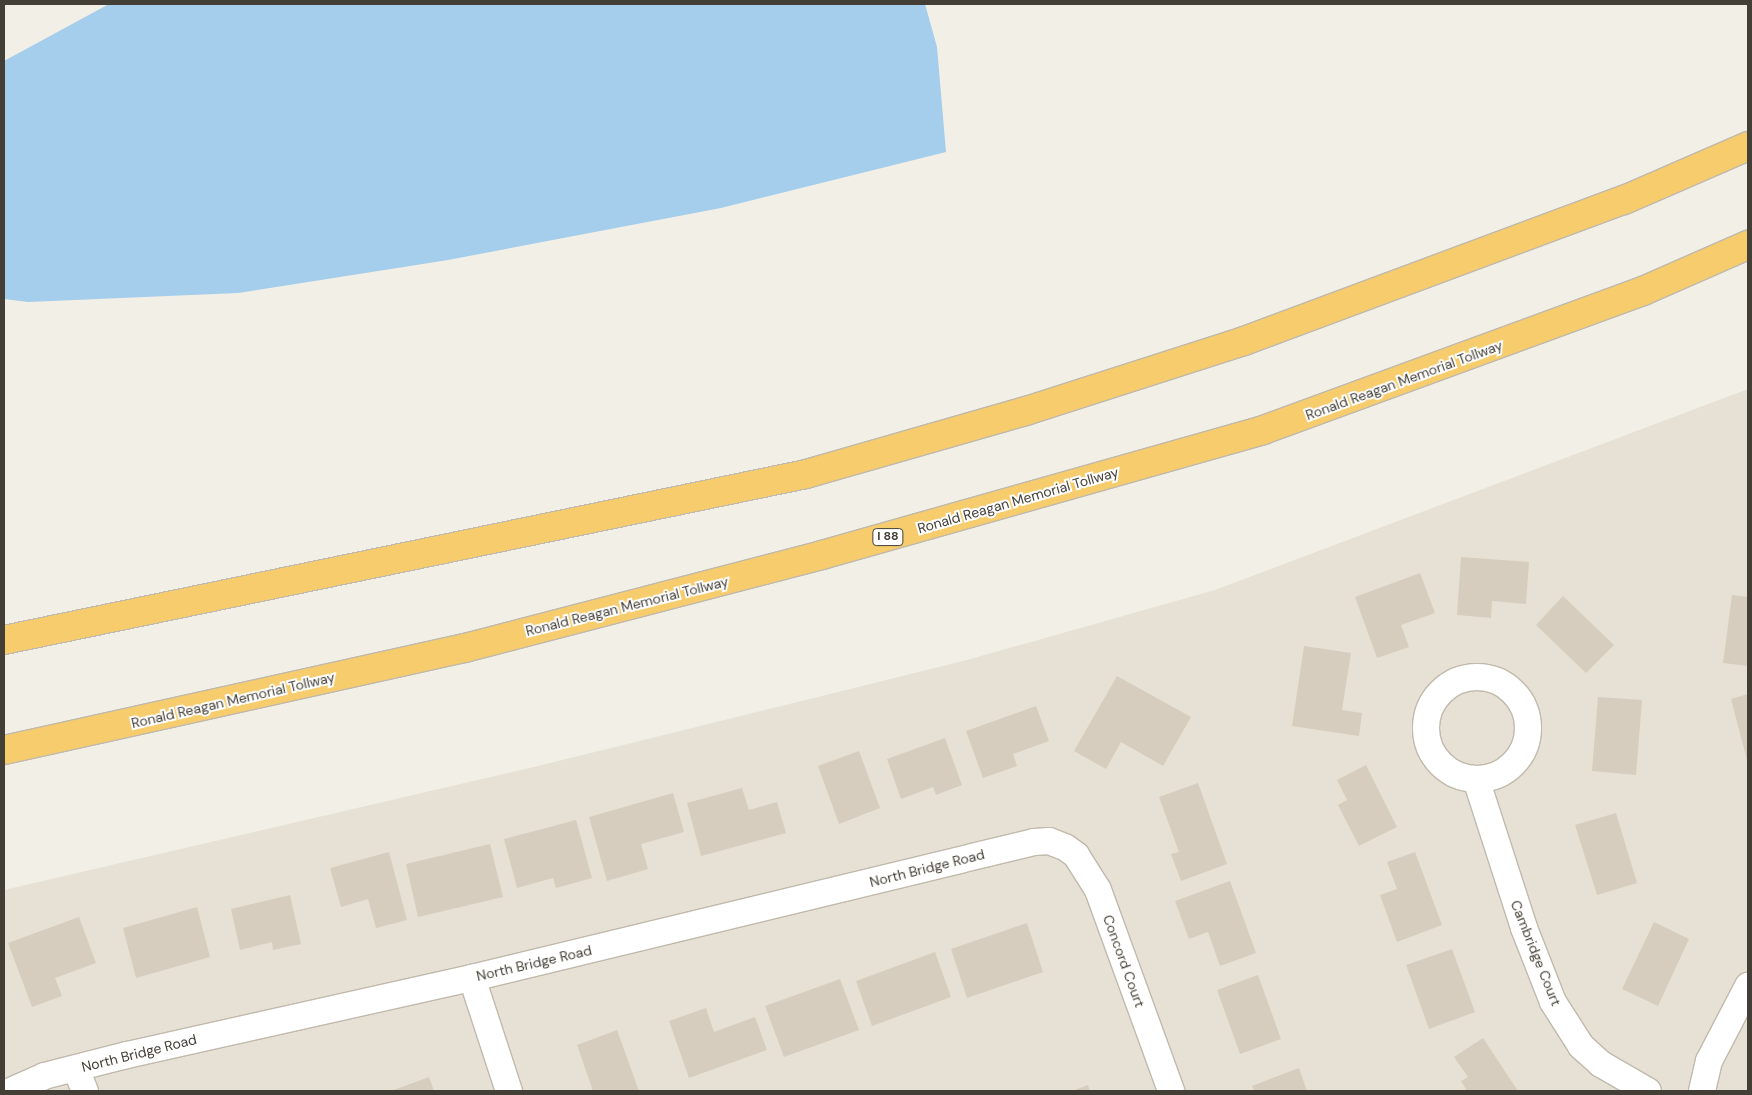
<!DOCTYPE html>
<style>
body{margin:0}
#map{position:relative;width:1752px;height:1095px;overflow:hidden;background:#f2efe6;font-family:"DM Sans",sans-serif}
div>[style]{position:absolute}
[style*='--x']{left:calc(var(--x)*1px);top:calc(var(--y)*1px);width:calc(var(--w)*1px);rotate:calc(var(--a)*1deg)}
.residential>*{inset:0;background:#e6e1d4}
.water>*{inset:0;background:#a5cdec}
.building>*{inset:0;background:#d6cdbf}
.roads{filter:drop-shadow(1px 0 #c0b9ac) drop-shadow(-1px 0 #c0b9ac) drop-shadow(0 1px #c0b9ac) drop-shadow(0 -1px #c0b9ac)}
.street>*{height:26px;margin:-13px;padding:0 13px;transform-origin:13px;border-radius:13px;background:#fff}
.street>.ring{margin:-13px;padding:0;box-sizing:content-box;background:none;border:26px solid #fff;border-radius:50%}
.highway>*{height:28px;margin:-14px;padding:0 14px;transform-origin:14px;border-radius:14px;background:#f6cc6d}
span{translate:-50% -50%;white-space:nowrap;text-align:center;line-height:1.15;-webkit-text-stroke:4px #fff;paint-order:stroke}
.shield-label span{padding:1px 4px;background:#fff;border:1px solid;border-radius:4px;-webkit-text-stroke-width:0}
.shield-label{font-size:12px;color:#443f36;font-weight:700}
.street-label{font-size:14px;color:#443f36}
.frame{position:absolute;inset:0;border:5px solid #443f36;pointer-events:none}
</style>
<div id="map">
<div class="residential">
<i style="clip-path:polygon(1748px 389px,1748px 1091px,4px 1091px,4px 890px,538px 766px,967px 660px,1215px 590px)"></i>
</div>
<div class="water">
<i style="clip-path:polygon(109px 4px,925px 4px,937px 47px,946px 152px,721px 208px,448px 260px,238px 293px,28px 302px,4px 299px,4px 61px)"></i>
</div>
<div class="building">
<i style="clip-path:polygon(1461px 557px,1529px 562px,1526px 604px,1492px 601px,1491px 618px,1457px 615px)"></i>
<i style="clip-path:polygon(1420px 573px,1435px 613px,1401px 625px,1409px 647px,1377px 658px,1355px 597px)"></i>
<i style="clip-path:polygon(1732px 595px,1748px 597px,1748px 666px,1723px 663px)"></i>
<i style="clip-path:polygon(1563px 596px,1614px 645px,1586px 673px,1536px 625px)"></i>
<i style="clip-path:polygon(1304px 646px,1351px 653px,1342px 710px,1362px 713px,1359px 736px,1292px 726px)"></i>
<i style="clip-path:polygon(1117px 676px,1191px 717px,1163px 766px,1121px 742px,1106px 769px,1074px 751px)"></i>
<i style="clip-path:polygon(1748px 694px,1748px 764px,1731px 699px)"></i>
<i style="clip-path:polygon(1598px 697px,1642px 700px,1636px 775px,1592px 771px)"></i>
<i style="clip-path:polygon(1036px 706px,1049px 741px,1013px 754px,1017px 766px,983px 778px,966px 731px)"></i>
<i style="clip-path:polygon(945px 738px,962px 785px,936px 795px,933px 787px,901px 799px,887px 759px)"></i>
<i style="clip-path:polygon(859px 751px,880px 808px,839px 824px,818px 766px)"></i>
<i style="clip-path:polygon(1366px 765px,1397px 827px,1359px 846px,1338px 805px,1347px 800px,1337px 780px)"></i>
<i style="clip-path:polygon(1198px 783px,1227px 864px,1181px 881px,1171px 854px,1179px 852px,1159px 797px)"></i>
<i style="clip-path:polygon(742px 788px,749px 810px,777px 802px,786px 833px,701px 856px,687px 803px)"></i>
<i style="clip-path:polygon(673px 793px,684px 832px,641px 844px,648px 869px,607px 881px,589px 817px)"></i>
<i style="clip-path:polygon(1616px 813px,1637px 883px,1597px 895px,1575px 825px)"></i>
<i style="clip-path:polygon(576px 820px,592px 878px,556px 888px,553px 878px,517px 888px,504px 839px)"></i>
<i style="clip-path:polygon(490px 844px,503px 897px,418px 917px,406px 864px)"></i>
<i style="clip-path:polygon(389px 852px,407px 920px,376px 928px,368px 899px,341px 907px,330px 868px)"></i>
<i style="clip-path:polygon(1415px 852px,1442px 925px,1397px 942px,1380px 895px,1397px 889px,1387px 862px)"></i>
<i style="clip-path:polygon(1230px 881px,1256px 953px,1220px 966px,1208px 932px,1189px 939px,1175px 901px)"></i>
<i style="clip-path:polygon(290px 895px,301px 944px,273px 950px,272px 942px,240px 950px,231px 909px)"></i>
<i style="clip-path:polygon(197px 907px,210px 957px,136px 978px,123px 928px)"></i>
<i style="clip-path:polygon(79px 917px,96px 963px,55px 978px,62px 996px,32px 1007px,8px 943px)"></i>
<i style="clip-path:polygon(1654px 922px,1689px 939px,1658px 1006px,1622px 989px)"></i>
<i style="clip-path:polygon(1027px 923px,1043px 972px,967px 998px,951px 949px)"></i>
<i style="clip-path:polygon(1452px 949px,1475px 1012px,1429px 1029px,1406px 965px)"></i>
<i style="clip-path:polygon(935px 952px,951px 997px,872px 1026px,856px 981px)"></i>
<i style="clip-path:polygon(1258px 975px,1281px 1039px,1240px 1054px,1217px 990px)"></i>
<i style="clip-path:polygon(840px 979px,859px 1030px,784px 1057px,765px 1006px)"></i>
<i style="clip-path:polygon(706px 1008px,714px 1032px,755px 1017px,767px 1050px,689px 1078px,669px 1021px)"></i>
<i style="clip-path:polygon(617px 1030px,639px 1091px,593px 1091px,577px 1045px)"></i>
<i style="clip-path:polygon(1483px 1038px,1518px 1091px,1467px 1091px,1461px 1081px,1468px 1077px,1454px 1057px)"></i>
<i style="clip-path:polygon(1299px 1068px,1307px 1091px,1254px 1091px,1252px 1086px)"></i>
<i style="clip-path:polygon(429px 1077px,434px 1091px,391px 1091px)"></i>
<i style="clip-path:polygon(1088px 1085px,1090px 1091px,1072px 1091px)"></i>
</div>
<div class="roads">
<div class="street">
<i class="ring" style="left:1426px;top:677px;width:76px;height:76px"></i>
<i style="--x:1476;--y:779;--w:157;--a:72.1"></i>
<i style="--x:1524;--y:928;--w:79;--a:68.6"></i>
<i style="--x:1553;--y:1002;--w:52;--a:57.5"></i>
<i style="--x:1581;--y:1046;--w:27;--a:42"></i>
<i style="--x:1601;--y:1064;--w:54;--a:29.9"></i>
<i style="--x:472;--y:978;--w:119;--a:71.9"></i>
<i style="--x:76;--y:1069;--w:24;--a:68"></i>
<i style="--x:11;--y:1091;--w:36;--a:-24"></i>
<i style="--x:44;--y:1076;--w:86;--a:-14.2"></i>
<i style="--x:127;--y:1055;--w:353;--a:-12.6"></i>
<i style="--x:472;--y:978;--w:578;--a:-13.6"></i>
<i style="--x:1034;--y:842;--w:15;--a:-4"></i>
<i style="--x:1049;--y:841;--w:17;--a:21"></i>
<i style="--x:1065;--y:847;--w:14;--a:36"></i>
<i style="--x:1076;--y:855;--w:41;--a:57.8"></i>
<i style="--x:1098;--y:890;--w:214;--a:70"></i>
<i style="--x:1702;--y:1091;--w:31;--a:-77"></i>
<i style="--x:1709;--y:1061;--w:85;--a:-62.5"></i>
</div>
<div class="highway">
<i style="--x:4;--y:640;--w:819;--a:-11.69"></i>
<i style="--x:806;--y:474;--w:229;--a:-16"></i>
<i style="--x:1026;--y:411;--w:229;--a:-17.8"></i>
<i style="--x:1244;--y:341;--w:405;--a:-20.4"></i>
<i style="--x:1624;--y:200;--w:135;--a:-23.5"></i>
<i style="--x:4;--y:750;--w:472;--a:-12.5"></i>
<i style="--x:465;--y:648;--w:369;--a:-14.6"></i>
<i style="--x:822;--y:555;--w:458;--a:-15.8"></i>
<i style="--x:1263;--y:430;--w:405;--a:-20.1"></i>
<i style="--x:1643;--y:291;--w:115;--a:-23.7"></i>
</div>
</div>
<div class="shield-label">
<span style="left:888px;top:537px">I 88</span>
</div>
<div class="street-label">
<span style="left:1404px;top:380px;rotate:-20deg">Ronald Reagan Memorial Tollway</span>
<span style="left:1018px;top:500px;rotate:-16deg">Ronald Reagan Memorial Tollway</span>
<span style="left:627px;top:606px;rotate:-14deg">Ronald Reagan Memorial Tollway</span>
<span style="left:233px;top:700px;rotate:-13deg">Ronald Reagan Memorial Tollway</span>
<span style="left:927px;top:868px;rotate:-14deg">North Bridge Road</span>
<span style="left:1536px;top:953px;rotate:68deg">Cambridge Court</span>
<span style="left:1124px;top:961px;rotate:70deg">Concord Court</span>
<span style="left:534px;top:963px;rotate:-13deg">North Bridge Road</span>
<span style="left:139px;top:1053px;rotate:-14deg">North Bridge Road</span>
</div>
<div class="frame"></div>
</div>
